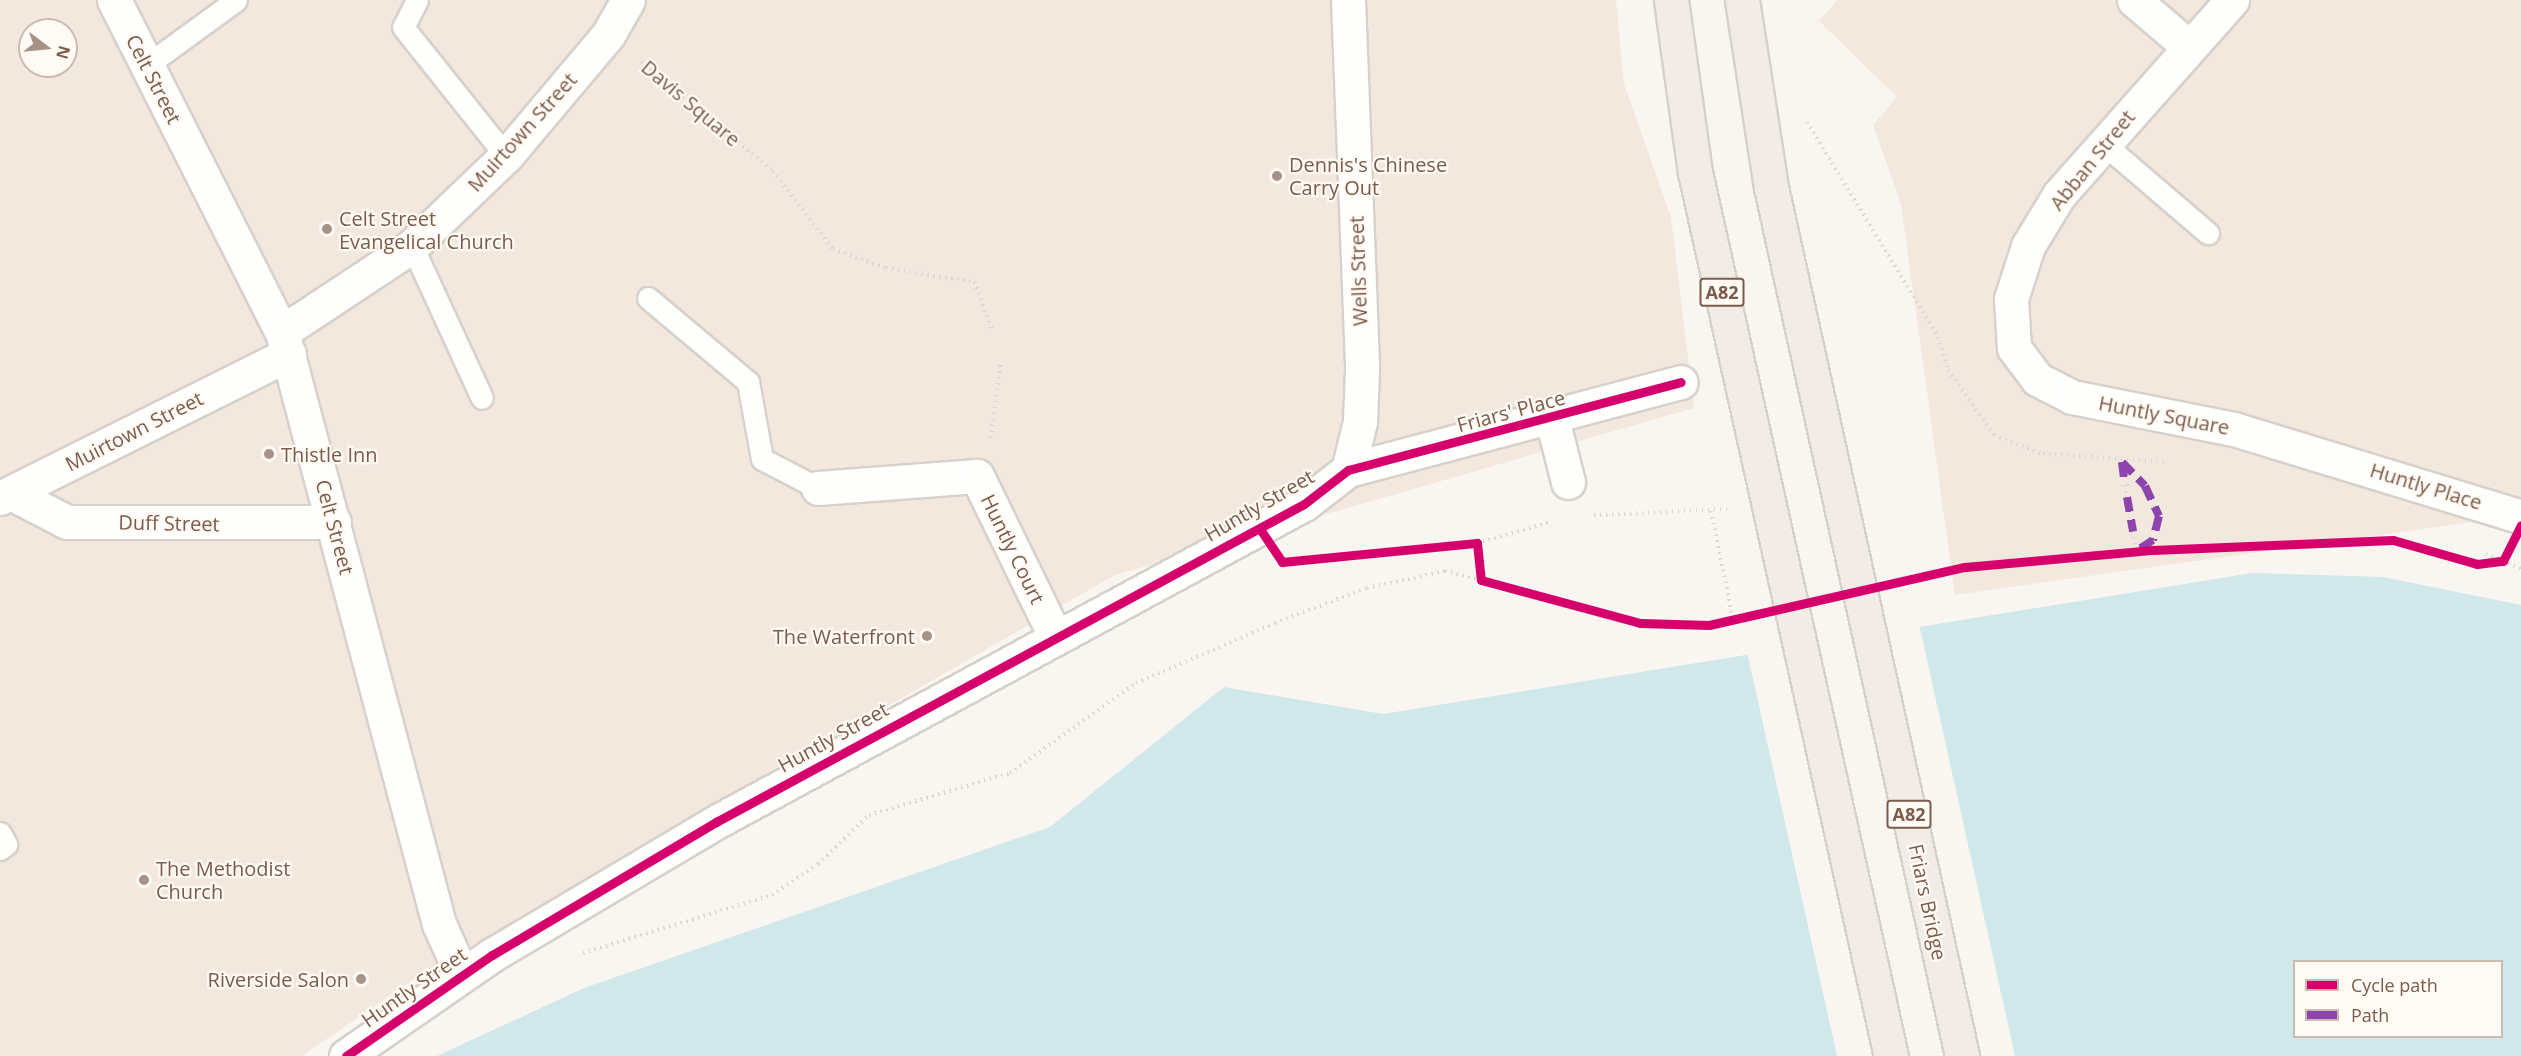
<!DOCTYPE html>
<style>
body{margin:0}
#map{position:relative;width:2521px;height:1056px;overflow:hidden;background:#f9f5f0;font-family:"Open Sans",sans-serif}
div>[style]{position:absolute}
[style*='--x']{left:calc(var(--x)*1px);top:calc(var(--y)*1px);width:calc(var(--w)*1px);rotate:calc(var(--a)*1deg)}
.residential>*{inset:0;background:#f2e8de}
.water>*{inset:0;background:#d0e8ea}
.pier>*{inset:0;background:#f9f5f0}
.path>*{height:4px;margin-top:-2px;transform-origin:0;background:repeating-linear-gradient(90deg,#dcd5d0 0 1.5px,transparent 0 6px)}
.roads{filter:drop-shadow(2px 0 #d7d1cb) drop-shadow(-2px 0 #d7d1cb) drop-shadow(0 2px #d7d1cb) drop-shadow(0 -2px #d7d1cb)}
.service>*{height:21px;margin:-10.5px;padding:0 10.5px;transform-origin:10.5px;border-radius:10.5px;background:#fefefd}
.minor>*{height:33px;margin:-16.5px;padding:0 16.5px;transform-origin:16.5px;border-radius:16.5px;background:#fefefd}
.trunk>*{height:33px;margin:-16.5px;padding:0 16.5px;transform-origin:16.5px;border-radius:16.5px;background:#f2ece8}
.quiet>*{height:8px;margin-top:-4px;transform-origin:0;background:repeating-linear-gradient(90deg,#8e44ad 0 15px,transparent 0 23px)}
.cycleway>*{height:9px;margin:-4.5px;padding:0 4.5px;transform-origin:4.5px;border-radius:4.5px;background:#d6006c}
.dots>*{width:16px;height:16px;translate:-50% -50%;box-sizing:border-box;border:3px solid #fffaf3;border-radius:50%}
span{translate:-50% -50%;white-space:nowrap;text-align:center;line-height:1.15;-webkit-text-stroke:4.5px #fffaf3;paint-order:stroke}
.shield-label span{padding:2px 4px;background:#fffaf3;border:2px solid;border-radius:4px;-webkit-text-stroke-width:0}
.shield-label{font-size:18px;color:#7a5c4d;font-weight:700}
.street-label{font-size:20px;color:#7a5c4d}
.poi-label{font-size:20px;color:#7a5c4d}
.left{translate:0 -50%;text-align:left}
.right{translate:-100% -50%;text-align:right}
.legend{position:absolute;left:2293px;top:960px;width:210px;height:78px;box-sizing:border-box;background:#fffaf3;border:2px solid #cabbb1;margin:0;padding:8px 10px;list-style:none;font-size:18px;color:#7a5c4d}
.legend li{display:flex;align-items:center;gap:12px;height:30px}
.legend b{width:30px;border:2px solid #cabbb1}
.north{position:absolute;left:18px;top:18px;width:60px;height:60px;box-sizing:border-box;background:#fffaf3;border:2px solid #cabbb1;border-radius:50%;rotate:106deg;font-size:16px;font-weight:700;line-height:24px;text-align:center;color:#7a5c4d}
.north::after{content:'';display:block;margin:auto;width:21px;height:27px;background:#a69286;clip-path:polygon(50% 0,100% 100%,50% 72%,0 100%)}
</style>
<div id="map">
<div class="residential">
<i style="clip-path:polygon(evenodd,0 0,1616px 0,1624px 84px,1671px 217px,1694px 408px,1115px 575px,411px 981px,302px 1056px,0 1056px,0 0,30px 30px,66px 30px,66px 66px,30px 66px,30px 30px)"></i>
<i style="clip-path:polygon(1837px 0,2521px 0,2521px 515px,1955px 595px,1901px 204px,1873px 125px,1897px 97px,1819px 21px)"></i>
</div>
<div class="water">
<i style="clip-path:polygon(evenodd,2252px 573px,2383px 577px,2521px 605px,2521px 1056px,437px 1056px,584px 988px,1050px 827px,1224px 687px,1383px 714px,2252px 573px,2294px 962px,2502px 962px,2502px 1036px,2294px 1036px,2294px 962px)"></i>
</div>
<div class="pier">
<i style="clip-path:polygon(1919px 624px,2015px 1056px,1837px 1056px,1747px 652px)"></i>
</div>
<div class="path">
<i style="--x:641;--y:62;--w:171;--a:39.5"></i>
<i style="--x:773;--y:171;--w:98;--a:52.4"></i>
<i style="--x:833;--y:249;--w:56;--a:19.7"></i>
<i style="--x:886;--y:268;--w:89;--a:9"></i>
<i style="--x:974;--y:282;--w:53;--a:69.2"></i>
<i style="--x:1807;--y:122;--w:252;--a:58.6"></i>
<i style="--x:1938;--y:337;--w:34;--a:73"></i>
<i style="--x:1948;--y:370;--w:80;--a:54.7"></i>
<i style="--x:1994;--y:435;--w:53;--a:21.2"></i>
<i style="--x:2043;--y:454;--w:126;--a:3.6"></i>
<i style="--x:991;--y:438;--w:74;--a:-83"></i>
<i style="--x:2125;--y:485;--w:12;--a:81"></i>
<i style="--x:1711;--y:511;--w:110;--a:78.5"></i>
<i style="--x:1594;--y:515;--w:133;--a:-2.6"></i>
<i style="--x:2133;--y:531;--w:20;--a:79"></i>
<i style="--x:1477;--y:543;--w:77;--a:-15.8"></i>
<i style="--x:2486;--y:554;--w:38;--a:23"></i>
<i style="--x:583;--y:953;--w:198;--a:-17.1"></i>
<i style="--x:772;--y:895;--w:55;--a:-34"></i>
<i style="--x:818;--y:864;--w:71;--a:-43.9"></i>
<i style="--x:869;--y:815;--w:147;--a:-16.6"></i>
<i style="--x:1010;--y:773;--w:155;--a:-35.5"></i>
<i style="--x:1136;--y:683;--w:151;--a:-23.3"></i>
<i style="--x:1275;--y:623;--w:98;--a:-20.8"></i>
<i style="--x:1367;--y:588;--w:80;--a:-12.3"></i>
<i style="--x:1445;--y:571;--w:37;--a:14"></i>
</div>
<div class="roads">
<div class="service">
<i style="--x:417;--y:0;--w:30;--a:117"></i>
<i style="--x:403;--y:27;--w:165;--a:51.4"></i>
<i style="--x:147;--y:65;--w:110;--a:-36.1"></i>
<i style="--x:2104;--y:144;--w:137;--a:40.6"></i>
<i style="--x:412;--y:246;--w:167;--a:65.3"></i>
<i style="--x:648;--y:298;--w:131;--a:40"></i>
<i style="--x:748;--y:382;--w:78;--a:79.7"></i>
<i style="--x:762;--y:459;--w:63;--a:27.4"></i>
<i style="--x:0;--y:833;--w:13;--a:61"></i>
<i style="--x:6;--y:844;--w:8;--a:140"></i>
</div>
<div class="minor">
<i style="--x:114;--y:0;--w:372;--a:63.2"></i>
<i style="--x:282;--y:332;--w:612;--a:75.15"></i>
<i style="--x:439;--y:924;--w:56;--a:65.7"></i>
<i style="--x:1348;--y:0;--w:370;--a:87.8"></i>
<i style="--x:1362;--y:370;--w:52;--a:92.2"></i>
<i style="--x:1360;--y:422;--w:49;--a:104"></i>
<i style="--x:2134;--y:0;--w:72;--a:40.5"></i>
<i style="--x:2232;--y:0;--w:261;--a:131.6"></i>
<i style="--x:2059;--y:195;--w:60;--a:121.3"></i>
<i style="--x:2028;--y:246;--w:56;--a:107.8"></i>
<i style="--x:2011;--y:299;--w:49;--a:86.5"></i>
<i style="--x:2014;--y:348;--w:39;--a:53"></i>
<i style="--x:2037;--y:379;--w:39;--a:27"></i>
<i style="--x:2072;--y:397;--w:165;--a:11.2"></i>
<i style="--x:2234;--y:429;--w:300;--a:17"></i>
<i style="--x:282;--y:332;--w:156;--a:-33.5"></i>
<i style="--x:412;--y:246;--w:130;--a:-43.8"></i>
<i style="--x:506;--y:156;--w:158;--a:-49.9"></i>
<i style="--x:608;--y:35;--w:40;--a:-60.3"></i>
<i style="--x:1552;--y:419;--w:65;--a:75.7"></i>
<i style="--x:818;--y:488;--w:159;--a:-4.3"></i>
<i style="--x:977;--y:476;--w:178;--a:64"></i>
<i style="--x:11;--y:493;--w:63;--a:27.4"></i>
<i style="--x:67;--y:522;--w:267;--a:0"></i>
<i style="--x:0;--y:498;--w:323;--a:-26.5"></i>
<i style="--x:346;--y:1056;--w:178;--a:-34.7"></i>
<i style="--x:492;--y:955;--w:261;--a:-30.7"></i>
<i style="--x:716;--y:822;--w:668;--a:-28.41"></i>
<i style="--x:1304;--y:504;--w:56;--a:-37.7"></i>
<i style="--x:1348;--y:470;--w:344;--a:-14.8"></i>
</div>
<div class="trunk">
<i style="--x:1671;--y:0;--w:174;--a:82.1"></i>
<i style="--x:1695;--y:172;--w:905;--a:77.5"></i>
<i style="--x:1742;--y:0;--w:189;--a:81.2"></i>
<i style="--x:1771;--y:187;--w:890;--a:77.6"></i>
</div>
</div>
<div class="quiet">
<i style="--x:2122;--y:462;--w:33;--a:46"></i>
<i style="--x:2145;--y:486;--w:33;--a:65"></i>
<i style="--x:2159;--y:516;--w:25;--a:104"></i>
<i style="--x:2153;--y:540;--w:17;--a:147"></i>
<i style="--x:2122;--y:462;--w:23;--a:83"></i>
<i style="--x:2127;--y:497;--w:35;--a:80"></i>
</div>
<div class="cycleway">
<i style="--x:1260;--y:529;--w:40;--a:56"></i>
<i style="--x:1282;--y:562;--w:196;--a:-5.6"></i>
<i style="--x:1477;--y:543;--w:37;--a:84"></i>
<i style="--x:1481;--y:580;--w:165;--a:15.1"></i>
<i style="--x:1640;--y:623;--w:69;--a:1.7"></i>
<i style="--x:1709;--y:625;--w:262;--a:-12.8"></i>
<i style="--x:1965;--y:567;--w:189;--a:-5.2"></i>
<i style="--x:2153;--y:550;--w:240;--a:-2.4"></i>
<i style="--x:2393;--y:540;--w:87;--a:15.9"></i>
<i style="--x:2477;--y:564;--w:26;--a:-7"></i>
<i style="--x:2503;--y:561;--w:40;--a:-63.4"></i>
<i style="--x:346;--y:1056;--w:178;--a:-34.7"></i>
<i style="--x:492;--y:955;--w:261;--a:-30.7"></i>
<i style="--x:716;--y:822;--w:668;--a:-28.41"></i>
<i style="--x:1304;--y:504;--w:56;--a:-37.7"></i>
<i style="--x:1348;--y:470;--w:344;--a:-14.8"></i>
</div>
<div class="dots">
<i style="left:1277px;top:176px;background:#a69286"></i>
<i style="left:327px;top:229px;background:#a69286"></i>
<i style="left:269px;top:454px;background:#a69286"></i>
<i style="left:927px;top:636px;background:#a69286"></i>
<i style="left:144px;top:880px;background:#a69286"></i>
<i style="left:361px;top:979px;background:#a69286"></i>
</div>
<div class="shield-label">
<span style="left:1722px;top:292px">A82</span>
<span style="left:1909px;top:814px">A82</span>
</div>
<div class="street-label">
<span style="left:154px;top:79px;rotate:63deg">Celt Street</span>
<span style="left:691px;top:103px;rotate:40deg">Davis Square</span>
<span style="left:522px;top:132px;rotate:-48deg">Muirtown Street</span>
<span style="left:2092px;top:160px;rotate:-51deg">Abban Street</span>
<span style="left:1358px;top:271px;rotate:-92deg">Wells Street</span>
<span style="left:1511px;top:411px;rotate:-15deg">Friars' Place</span>
<span style="left:2164px;top:415px;rotate:11deg">Huntly Square</span>
<span style="left:134px;top:431px;rotate:-27deg">Muirtown Street</span>
<span style="left:2426px;top:486px;rotate:17deg">Huntly Place</span>
<span style="left:1259px;top:505px;rotate:-30deg">Huntly Street</span>
<span style="left:169px;top:523px;rotate:1deg">Duff Street</span>
<span style="left:335px;top:527px;rotate:75deg">Celt Street</span>
<span style="left:1013px;top:549px;rotate:64deg">Huntly Court</span>
<span style="left:833px;top:737px;rotate:-29deg">Huntly Street</span>
<span style="left:1928px;top:902px;rotate:78deg">Friars Bridge</span>
<span style="left:414px;top:987px;rotate:-35deg">Huntly Street</span>
</div>
<div class="poi-label">
<span class="left" style="left:1289px;top:176px">Dennis's Chinese<br>Carry Out</span>
<span class="left" style="left:339px;top:230px">Celt Street<br>Evangelical Church</span>
<span class="left" style="left:281px;top:454px">Thistle Inn</span>
<span class="right" style="left:915px;top:636px">The Waterfront</span>
<span class="left" style="left:156px;top:880px">The Methodist<br>Church</span>
<span class="right" style="left:349px;top:979px">Riverside Salon</span>
</div>
<ul class="legend">
<li><b style="height:8px;background:#d6006c"></b>Cycle path</li>
<li><b style="height:8px;background:#8e44ad"></b>Path</li>
</ul>
<div class="north">N</div>
</div>
